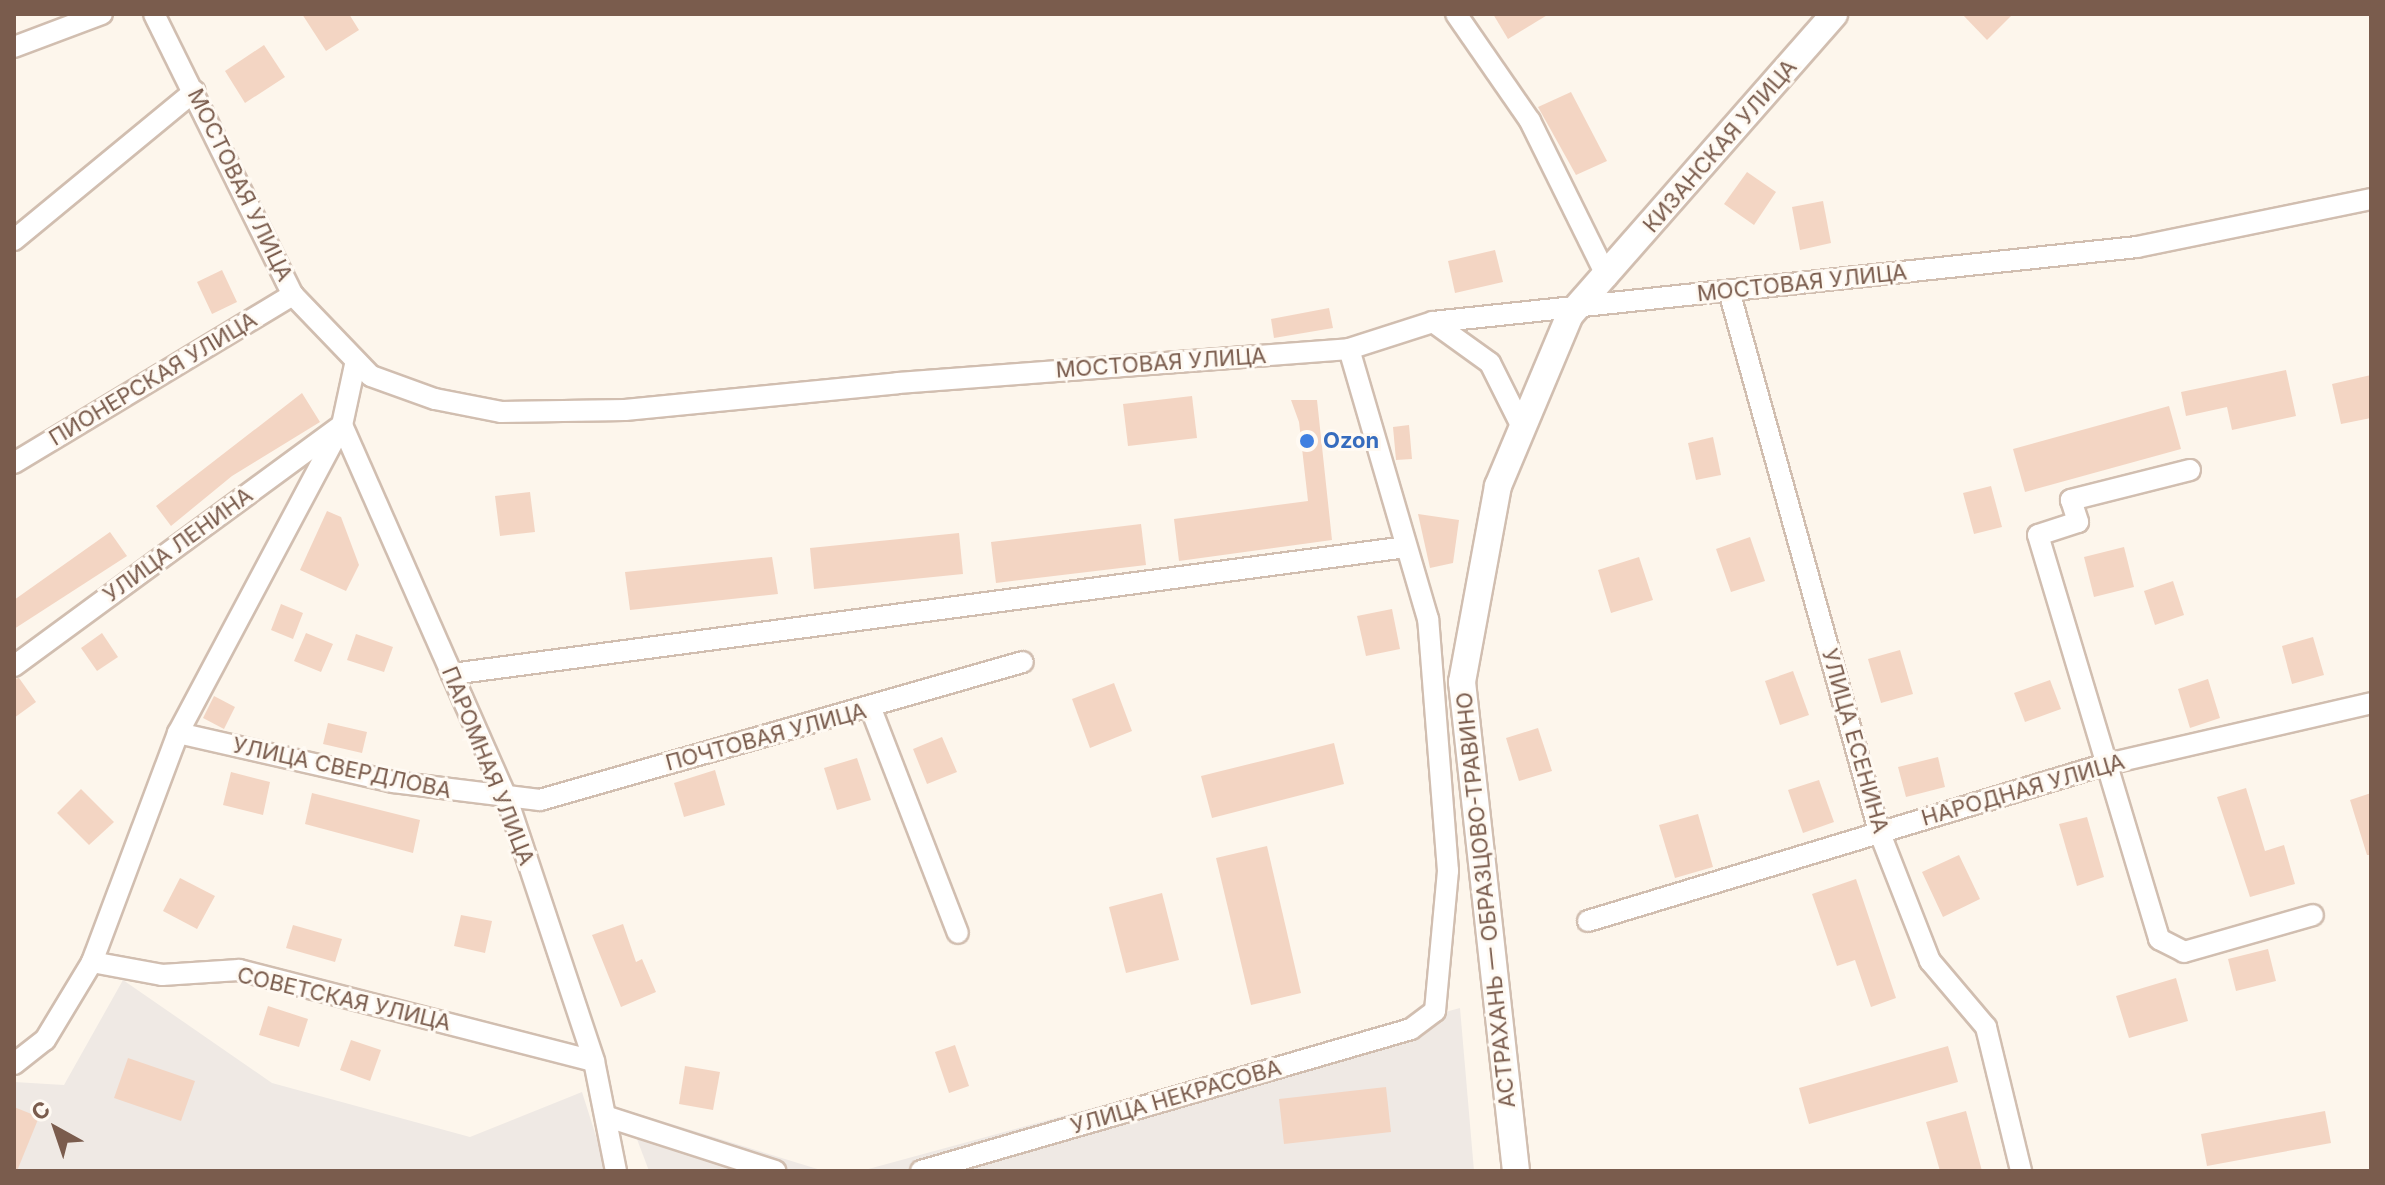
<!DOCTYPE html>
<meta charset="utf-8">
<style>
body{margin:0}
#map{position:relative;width:2385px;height:1185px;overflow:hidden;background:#fdf6ec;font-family:Inter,sans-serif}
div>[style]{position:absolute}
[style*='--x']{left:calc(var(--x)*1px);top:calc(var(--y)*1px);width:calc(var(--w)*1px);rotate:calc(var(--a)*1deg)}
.industrial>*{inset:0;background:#efe9e4}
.building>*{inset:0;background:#f3d5c3}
.roads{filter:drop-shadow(2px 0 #d1beb0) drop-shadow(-2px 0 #d1beb0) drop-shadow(0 2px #d1beb0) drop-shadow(0 -2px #d1beb0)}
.minor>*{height:20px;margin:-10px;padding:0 10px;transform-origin:10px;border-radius:10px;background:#fff}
.tertiary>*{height:26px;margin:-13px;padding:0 13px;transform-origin:13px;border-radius:13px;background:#fff}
.dots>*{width:22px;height:22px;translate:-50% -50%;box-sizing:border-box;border:4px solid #fffaf3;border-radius:50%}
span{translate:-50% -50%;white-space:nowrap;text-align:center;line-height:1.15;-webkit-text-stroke:6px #fffaf3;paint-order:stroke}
.street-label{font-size:22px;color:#7a5c4d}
.shop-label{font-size:22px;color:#366cbe;font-weight:700}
.left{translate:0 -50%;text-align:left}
.frame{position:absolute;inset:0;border:16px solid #7a5c4d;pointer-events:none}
.north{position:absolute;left:16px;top:1089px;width:80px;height:80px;-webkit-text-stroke:6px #fffaf3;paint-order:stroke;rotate:320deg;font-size:22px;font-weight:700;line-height:32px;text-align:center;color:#7a5c4d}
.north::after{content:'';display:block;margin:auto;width:28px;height:36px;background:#7a5c4d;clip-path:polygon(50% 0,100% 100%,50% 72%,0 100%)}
</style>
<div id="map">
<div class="industrial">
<i style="clip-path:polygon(123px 980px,272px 1083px,470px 1137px,582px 1092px,607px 1171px,14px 1171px,14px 1082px,64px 1085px)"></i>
<i style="clip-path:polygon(1460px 1008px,1474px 1171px,861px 1171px)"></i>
<i style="clip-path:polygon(626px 1110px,824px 1171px,649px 1171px)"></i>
</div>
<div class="building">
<i style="clip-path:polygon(302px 14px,349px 14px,359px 30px,326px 51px)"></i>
<i style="clip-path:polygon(1493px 14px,1549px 14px,1508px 39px)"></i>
<i style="clip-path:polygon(1962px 14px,2013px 14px,1987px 40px)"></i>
<i style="clip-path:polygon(264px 45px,285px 77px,245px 103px,225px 71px)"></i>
<i style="clip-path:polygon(1571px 92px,1607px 161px,1576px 175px,1538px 107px)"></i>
<i style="clip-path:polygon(1747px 172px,1776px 192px,1754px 225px,1724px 204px)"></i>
<i style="clip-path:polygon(1823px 201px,1831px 243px,1800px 250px,1792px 207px)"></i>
<i style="clip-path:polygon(1495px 250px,1503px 282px,1455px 293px,1448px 261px)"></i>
<i style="clip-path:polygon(222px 270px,237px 302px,212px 314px,197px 282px)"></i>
<i style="clip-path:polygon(1329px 308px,1333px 328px,1274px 338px,1271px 319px)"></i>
<i style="clip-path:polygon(2286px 370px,2296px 416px,2232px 430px,2227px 407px,2186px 416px,2181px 392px)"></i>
<i style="clip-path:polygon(2371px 375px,2371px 418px,2341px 424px,2332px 384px)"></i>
<i style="clip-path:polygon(302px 393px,320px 422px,232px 476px,171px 526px,156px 506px)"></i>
<i style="clip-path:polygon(1192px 396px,1197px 438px,1128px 446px,1123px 404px)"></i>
<i style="clip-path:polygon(1291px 400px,1317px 400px,1332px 540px,1179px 561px,1174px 519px,1308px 501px,1299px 422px)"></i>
<i style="clip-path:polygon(2169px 406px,2181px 449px,2025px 492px,2013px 449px)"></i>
<i style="clip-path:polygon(1409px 425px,1412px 459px,1396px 460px,1393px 427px)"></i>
<i style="clip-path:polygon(1713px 437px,1721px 475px,1696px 480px,1688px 443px)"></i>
<i style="clip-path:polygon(1991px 486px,2002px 527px,1974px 534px,1963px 493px)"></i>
<i style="clip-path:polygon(530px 492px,535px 532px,500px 536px,495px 496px)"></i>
<i style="clip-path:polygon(327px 511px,341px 517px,359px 565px,346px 591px,300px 570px)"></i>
<i style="clip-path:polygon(1418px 514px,1459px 520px,1453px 563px,1430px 568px)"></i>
<i style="clip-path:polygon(1141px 524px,1146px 565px,996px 583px,991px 542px)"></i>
<i style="clip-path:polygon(110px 532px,127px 556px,14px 629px,14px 600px)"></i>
<i style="clip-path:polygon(959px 533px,963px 574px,814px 589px,810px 548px)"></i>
<i style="clip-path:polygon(1750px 537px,1765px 581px,1731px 592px,1716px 549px)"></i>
<i style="clip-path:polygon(2124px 547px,2134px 587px,2094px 597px,2084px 557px)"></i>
<i style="clip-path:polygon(772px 557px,778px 594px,630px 610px,625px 572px)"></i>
<i style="clip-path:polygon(1639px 557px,1653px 600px,1611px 613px,1598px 570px)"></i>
<i style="clip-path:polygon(2173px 581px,2184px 615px,2155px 625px,2144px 591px)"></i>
<i style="clip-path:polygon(281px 604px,303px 613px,293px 639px,271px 630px)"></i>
<i style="clip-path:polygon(1392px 609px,1400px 649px,1366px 656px,1357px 616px)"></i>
<i style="clip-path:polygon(102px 633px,118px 657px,97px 671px,81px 648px)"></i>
<i style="clip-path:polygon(306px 633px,333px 644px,321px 672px,294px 661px)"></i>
<i style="clip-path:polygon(356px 634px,393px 647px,384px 672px,347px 660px)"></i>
<i style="clip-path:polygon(2313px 637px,2324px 675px,2292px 684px,2282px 646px)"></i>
<i style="clip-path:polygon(1900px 650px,1913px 694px,1881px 703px,1868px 659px)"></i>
<i style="clip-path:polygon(1793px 671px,1809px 715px,1780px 725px,1765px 681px)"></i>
<i style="clip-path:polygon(19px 678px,36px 702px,14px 718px,14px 679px)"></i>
<i style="clip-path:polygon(2208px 679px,2220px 718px,2190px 728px,2178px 689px)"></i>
<i style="clip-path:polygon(2050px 680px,2061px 709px,2025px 722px,2014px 693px)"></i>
<i style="clip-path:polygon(1114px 683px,1132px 731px,1090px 748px,1072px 699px)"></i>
<i style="clip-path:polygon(214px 696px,235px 707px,224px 729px,203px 718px)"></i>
<i style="clip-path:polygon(328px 723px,367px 732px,362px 753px,323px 744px)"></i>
<i style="clip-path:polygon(1538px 728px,1552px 771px,1519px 781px,1506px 738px)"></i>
<i style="clip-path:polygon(942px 737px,957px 772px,927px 784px,913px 749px)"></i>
<i style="clip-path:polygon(1334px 743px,1344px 784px,1212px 818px,1201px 776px)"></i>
<i style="clip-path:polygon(1938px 757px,1945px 787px,1906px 797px,1898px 767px)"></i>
<i style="clip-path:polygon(857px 758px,871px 800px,837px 810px,824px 768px)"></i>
<i style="clip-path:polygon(715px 770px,725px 805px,684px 817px,674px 783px)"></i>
<i style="clip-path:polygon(231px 772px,270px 782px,263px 815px,223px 805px)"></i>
<i style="clip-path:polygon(1819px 780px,1834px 822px,1803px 833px,1788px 790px)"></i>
<i style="clip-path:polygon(2246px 788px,2265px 851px,2284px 845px,2295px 884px,2250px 897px,2217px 797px)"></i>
<i style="clip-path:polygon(81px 789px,114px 822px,89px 845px,57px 813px)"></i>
<i style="clip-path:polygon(312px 793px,420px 820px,413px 853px,305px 824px)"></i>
<i style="clip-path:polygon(2371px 793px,2371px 855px,2367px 855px,2350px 800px)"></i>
<i style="clip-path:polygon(1698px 814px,1713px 867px,1675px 878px,1659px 825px)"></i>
<i style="clip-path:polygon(2087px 817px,2104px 877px,2077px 886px,2059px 824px)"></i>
<i style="clip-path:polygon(1267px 846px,1301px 993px,1251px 1005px,1216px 858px)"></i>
<i style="clip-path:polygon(1959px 855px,1980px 899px,1943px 917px,1922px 872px)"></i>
<i style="clip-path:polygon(180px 878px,215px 896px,197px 929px,163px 911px)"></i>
<i style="clip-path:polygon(1856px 879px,1896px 998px,1871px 1007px,1855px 960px,1837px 966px,1812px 894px)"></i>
<i style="clip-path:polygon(1162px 893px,1179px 960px,1126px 973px,1109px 907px)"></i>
<i style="clip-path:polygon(461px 915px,492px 921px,485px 953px,454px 946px)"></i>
<i style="clip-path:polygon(623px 924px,636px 962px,642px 959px,656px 992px,621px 1007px,592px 935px)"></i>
<i style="clip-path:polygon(293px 925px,342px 939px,335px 962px,286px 948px)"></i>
<i style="clip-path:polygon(2268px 949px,2276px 981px,2236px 991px,2228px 959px)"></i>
<i style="clip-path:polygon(2176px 978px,2188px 1021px,2129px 1038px,2116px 996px)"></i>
<i style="clip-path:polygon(268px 1006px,308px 1019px,299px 1047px,259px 1035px)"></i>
<i style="clip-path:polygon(351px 1040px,381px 1050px,370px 1081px,340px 1070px)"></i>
<i style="clip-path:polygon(955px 1045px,969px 1086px,949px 1093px,935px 1052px)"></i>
<i style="clip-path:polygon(1948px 1046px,1958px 1082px,1809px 1124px,1799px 1088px)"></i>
<i style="clip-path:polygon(128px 1058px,195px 1081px,181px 1121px,114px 1098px)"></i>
<i style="clip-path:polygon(685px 1066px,720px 1072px,713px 1110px,679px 1104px)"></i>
<i style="clip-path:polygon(1386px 1087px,1391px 1132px,1284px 1144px,1279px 1099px)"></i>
<i style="clip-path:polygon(14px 1107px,39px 1117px,17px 1171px,14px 1171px)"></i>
<i style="clip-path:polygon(1966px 1111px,1982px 1171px,1940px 1171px,1926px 1122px)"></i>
<i style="clip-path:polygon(2325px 1111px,2331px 1143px,2207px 1166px,2201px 1134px)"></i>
</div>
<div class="roads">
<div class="minor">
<i style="--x:154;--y:14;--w:313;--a:63.7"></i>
<i style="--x:293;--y:295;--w:112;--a:46.1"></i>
<i style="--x:371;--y:376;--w:68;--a:19.8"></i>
<i style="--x:435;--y:399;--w:67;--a:11.1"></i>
<i style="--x:501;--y:412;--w:124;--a:-0.9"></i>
<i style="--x:625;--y:410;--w:274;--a:-5.6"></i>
<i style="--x:898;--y:383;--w:452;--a:-4.3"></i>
<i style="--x:1349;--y:349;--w:88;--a:-17.8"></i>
<i style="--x:1433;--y:322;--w:708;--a:-6.08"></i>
<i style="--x:2137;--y:247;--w:239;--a:-11.6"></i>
<i style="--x:1456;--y:14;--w:130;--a:55.3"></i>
<i style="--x:1530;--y:121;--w:174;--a:63.7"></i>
<i style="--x:14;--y:47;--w:94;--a:-20.6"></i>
<i style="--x:14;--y:240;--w:234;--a:-39.5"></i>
<i style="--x:1729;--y:291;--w:560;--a:74.48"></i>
<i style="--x:1879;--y:831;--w:140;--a:68.6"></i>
<i style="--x:1930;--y:961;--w:87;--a:49.7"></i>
<i style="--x:1986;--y:1027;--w:148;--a:76.3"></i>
<i style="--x:1433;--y:322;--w:70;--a:35.7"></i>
<i style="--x:1490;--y:363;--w:67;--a:63.4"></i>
<i style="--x:14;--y:463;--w:326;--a:-31.1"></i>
<i style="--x:2190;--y:470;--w:123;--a:165.9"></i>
<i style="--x:2071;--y:500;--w:23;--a:72"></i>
<i style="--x:2078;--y:522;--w:42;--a:162"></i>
<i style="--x:2038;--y:535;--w:422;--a:73.3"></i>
<i style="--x:2159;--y:939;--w:28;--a:27"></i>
<i style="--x:2184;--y:952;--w:134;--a:-16"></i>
<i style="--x:14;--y:666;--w:407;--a:-36.3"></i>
<i style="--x:342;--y:425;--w:409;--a:66.2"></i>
<i style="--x:507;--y:799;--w:276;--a:71.6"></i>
<i style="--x:594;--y:1061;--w:112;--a:78.7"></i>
<i style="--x:452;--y:674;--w:962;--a:-7.58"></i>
<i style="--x:871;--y:709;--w:240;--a:68.8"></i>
<i style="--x:178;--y:733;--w:221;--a:12.8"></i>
<i style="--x:393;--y:782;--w:148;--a:7"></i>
<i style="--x:540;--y:800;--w:502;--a:-15.95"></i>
<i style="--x:1588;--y:921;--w:538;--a:-16.85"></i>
<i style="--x:2103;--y:765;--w:275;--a:-13"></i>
<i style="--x:92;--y:962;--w:71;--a:10.5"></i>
<i style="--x:162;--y:975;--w:77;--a:-3.7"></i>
<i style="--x:239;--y:970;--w:366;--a:14.4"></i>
<i style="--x:14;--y:1064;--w:39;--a:-38"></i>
<i style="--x:45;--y:1040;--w:91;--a:-58.9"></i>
<i style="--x:92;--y:962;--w:245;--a:-69.4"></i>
<i style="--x:178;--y:733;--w:349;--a:-62"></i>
<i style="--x:342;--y:425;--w:61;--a:-77.8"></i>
<i style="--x:608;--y:1117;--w:176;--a:17.9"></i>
<i style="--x:921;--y:1171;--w:510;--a:-16.16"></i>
<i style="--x:1411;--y:1029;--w:30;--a:-37"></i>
<i style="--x:1435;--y:1011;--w:141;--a:-84.7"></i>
<i style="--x:1448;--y:871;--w:253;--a:-94.5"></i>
<i style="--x:1428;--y:619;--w:281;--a:-106.3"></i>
</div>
<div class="tertiary">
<i style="--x:1516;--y:1171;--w:492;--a:-96.3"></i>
<i style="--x:1462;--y:682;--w:199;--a:-79.6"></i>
<i style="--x:1498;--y:486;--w:186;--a:-67.2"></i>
<i style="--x:1570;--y:315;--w:400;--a:-48.7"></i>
</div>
</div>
<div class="dots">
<i style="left:1307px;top:441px;background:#3f7fe0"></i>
</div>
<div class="street-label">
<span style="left:1720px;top:146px;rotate:-49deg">КИЗАНСКАЯ УЛИЦА</span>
<span style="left:240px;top:185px;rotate:64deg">МОСТОВАЯ УЛИЦА</span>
<span style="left:1802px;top:283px;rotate:-6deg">МОСТОВАЯ УЛИЦА</span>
<span style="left:1161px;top:363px;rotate:-4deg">МОСТОВАЯ УЛИЦА</span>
<span style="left:153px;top:379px;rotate:-31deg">ПИОНЕРСКАЯ УЛИЦА</span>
<span style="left:178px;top:545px;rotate:-36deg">УЛИЦА ЛЕНИНА</span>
<span style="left:766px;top:737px;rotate:-15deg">ПОЧТОВАЯ УЛИЦА</span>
<span style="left:1855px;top:741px;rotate:74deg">УЛИЦА ЕСЕНИНА</span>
<span style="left:488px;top:766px;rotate:68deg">ПАРОМНАЯ УЛИЦА</span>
<span style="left:342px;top:768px;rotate:12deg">УЛИЦА СВЕРДЛОВА</span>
<span style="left:2023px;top:790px;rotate:-16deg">НАРОДНАЯ УЛИЦА</span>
<span style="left:1486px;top:900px;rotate:-96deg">АСТРАХАНЬ — ОБРАЗЦОВО-ТРАВИНО</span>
<span style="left:344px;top:999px;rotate:13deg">СОВЕТСКАЯ УЛИЦА</span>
<span style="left:1176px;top:1097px;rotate:-16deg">УЛИЦА НЕКРАСОВА</span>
</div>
<div class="shop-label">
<span class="left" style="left:1323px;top:441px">Ozon</span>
</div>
<div class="frame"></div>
<div class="north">С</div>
</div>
